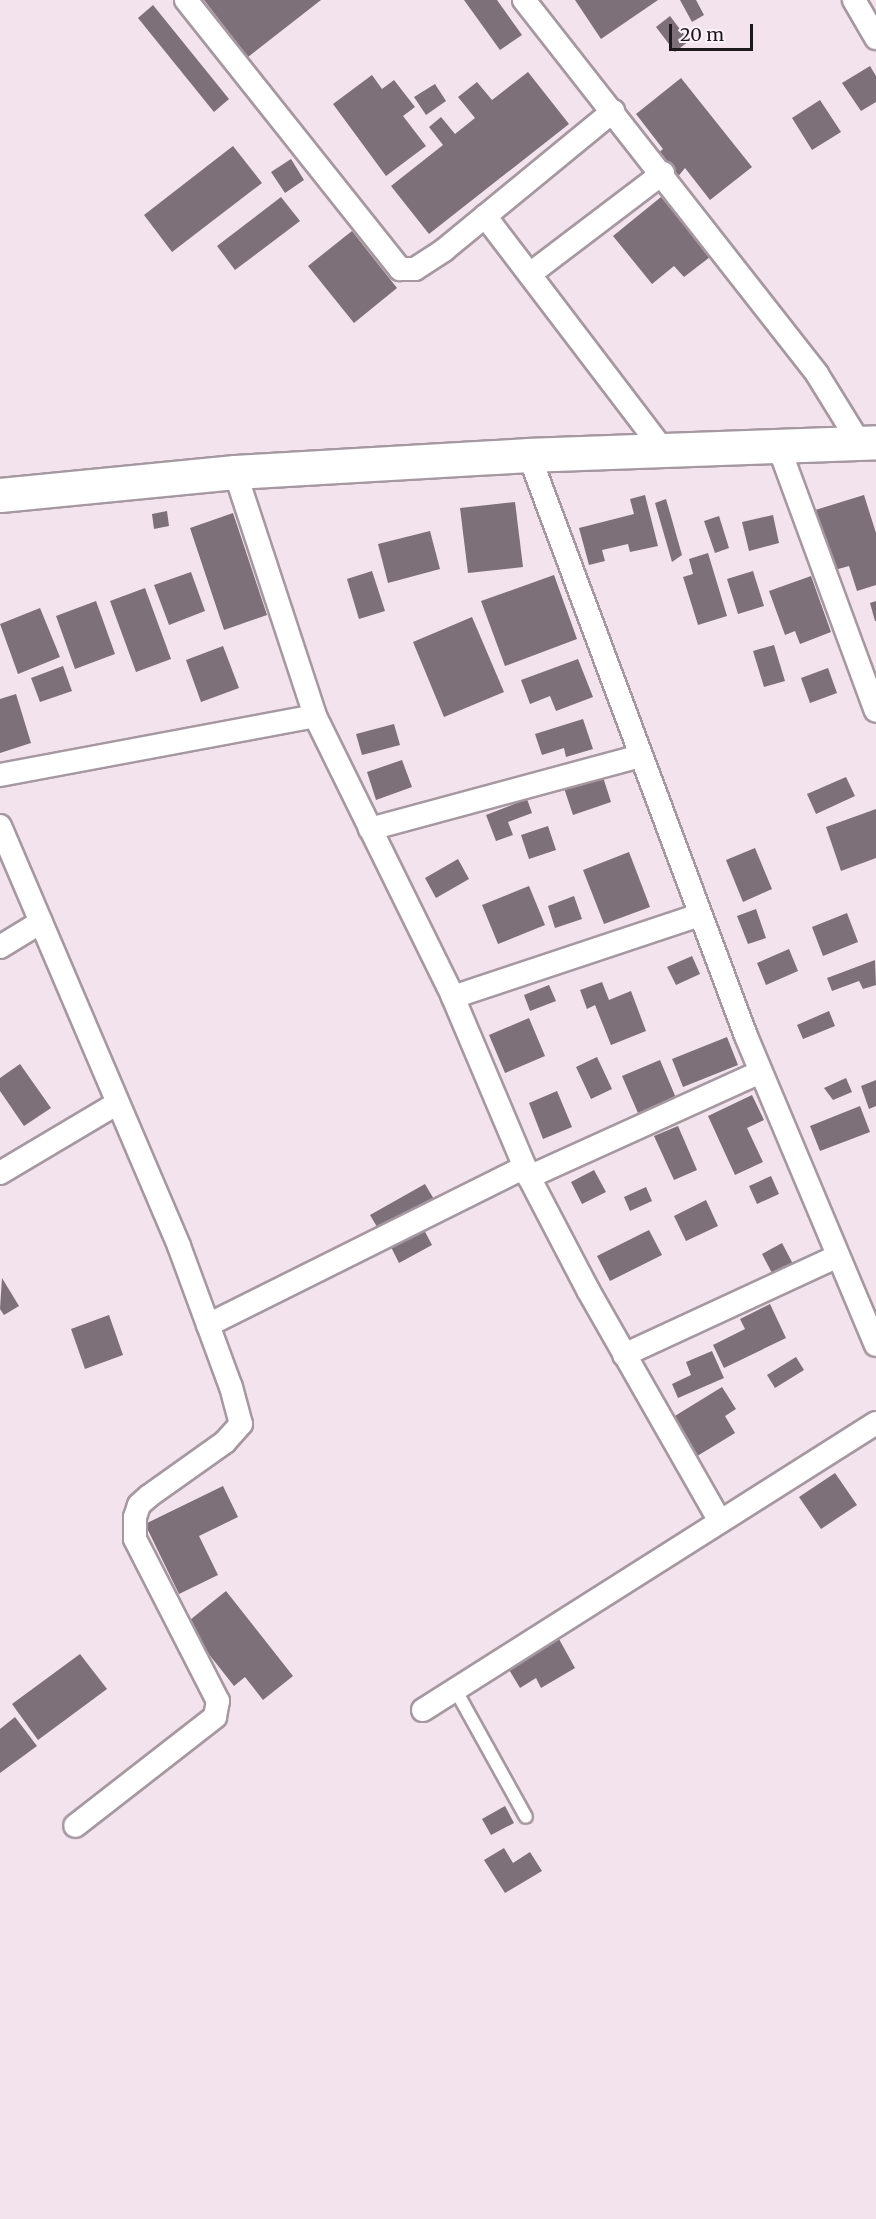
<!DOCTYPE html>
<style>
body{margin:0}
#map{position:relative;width:876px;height:2219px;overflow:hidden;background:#f2e3ec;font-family:Merriweather,serif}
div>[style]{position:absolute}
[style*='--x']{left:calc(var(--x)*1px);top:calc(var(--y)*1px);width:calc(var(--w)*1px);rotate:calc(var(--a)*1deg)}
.building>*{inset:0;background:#7d7078}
.roads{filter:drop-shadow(2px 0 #a698a0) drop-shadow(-2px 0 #a698a0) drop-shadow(0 2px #a698a0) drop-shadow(0 -2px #a698a0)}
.lane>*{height:12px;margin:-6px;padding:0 6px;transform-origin:6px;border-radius:6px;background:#fff}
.street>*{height:22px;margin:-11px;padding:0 11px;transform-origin:11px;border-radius:11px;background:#fff}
.secondary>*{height:33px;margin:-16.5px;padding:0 16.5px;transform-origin:16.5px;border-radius:16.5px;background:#fff}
span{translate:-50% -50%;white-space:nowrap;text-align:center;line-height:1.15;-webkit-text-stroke:5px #fdf1f8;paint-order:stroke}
.scale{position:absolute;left:669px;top:24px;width:84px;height:27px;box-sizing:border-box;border:3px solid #1d181b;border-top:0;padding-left:8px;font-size:18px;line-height:21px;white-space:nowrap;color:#1d181b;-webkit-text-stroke:4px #fdf1f8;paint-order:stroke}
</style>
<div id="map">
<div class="building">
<i style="clip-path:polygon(204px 0,321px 0,248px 57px)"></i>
<i style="clip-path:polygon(464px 0,497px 0,522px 35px,500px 50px)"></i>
<i style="clip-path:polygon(575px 0,658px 0,601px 39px)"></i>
<i style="clip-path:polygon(680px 0,696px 0,704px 15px,692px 22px)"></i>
<i style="clip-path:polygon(153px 5px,229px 99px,214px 112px,138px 18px)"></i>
<i style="clip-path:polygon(670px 16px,689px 41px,675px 52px,656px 27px)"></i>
<i style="clip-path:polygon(870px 66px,876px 76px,876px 102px,861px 111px,842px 83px)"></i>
<i style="clip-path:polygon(528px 72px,569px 124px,429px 234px,391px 186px,443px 145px,429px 127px,441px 117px,455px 134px,475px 118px,458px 97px,477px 82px,492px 100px)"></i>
<i style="clip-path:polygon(372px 75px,382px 89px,394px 80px,415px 107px,403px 116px,426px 146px,386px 176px,333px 104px)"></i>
<i style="clip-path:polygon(681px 78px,752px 167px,710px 200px,685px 168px,676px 179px,657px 154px,663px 149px,636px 114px)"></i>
<i style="clip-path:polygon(435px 84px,446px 101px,426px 115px,414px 97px)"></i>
<i style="clip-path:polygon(820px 100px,841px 132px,812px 150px,792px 118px)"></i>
<i style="clip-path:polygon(233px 146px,262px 183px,172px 252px,144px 215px)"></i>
<i style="clip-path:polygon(291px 159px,304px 180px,285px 193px,271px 172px)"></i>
<i style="clip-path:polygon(281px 197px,300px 221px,235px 270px,217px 246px)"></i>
<i style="clip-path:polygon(661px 197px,710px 257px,684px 277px,674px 266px,652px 284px,613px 236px)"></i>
<i style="clip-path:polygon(352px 231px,397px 288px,354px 323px,308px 266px)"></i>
<i style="clip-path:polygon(645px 495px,658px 546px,630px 552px,628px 544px,602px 550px,605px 561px,589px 565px,579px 528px,634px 514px,630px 499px)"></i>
<i style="clip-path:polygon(864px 495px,876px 533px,876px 585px,857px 591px,849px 566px,831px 571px,812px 511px)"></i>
<i style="clip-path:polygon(666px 499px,682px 555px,672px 562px,655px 503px)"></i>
<i style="clip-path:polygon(515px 502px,523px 567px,468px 573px,460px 508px)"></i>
<i style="clip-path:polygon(167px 511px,169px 526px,154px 529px,152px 514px)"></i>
<i style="clip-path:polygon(233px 513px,267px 615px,224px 630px,190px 528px)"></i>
<i style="clip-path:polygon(773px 515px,779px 543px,749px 551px,742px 522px)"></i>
<i style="clip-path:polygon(719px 516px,729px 548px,715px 553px,704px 521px)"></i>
<i style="clip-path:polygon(430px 531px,440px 569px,388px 583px,378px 544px)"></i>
<i style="clip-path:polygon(708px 553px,727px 616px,698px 625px,683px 577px,693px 574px,689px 559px)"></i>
<i style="clip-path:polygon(372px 571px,385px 611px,359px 619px,347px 579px)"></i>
<i style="clip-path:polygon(753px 571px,764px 606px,738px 614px,727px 579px)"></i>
<i style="clip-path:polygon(191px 572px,205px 611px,169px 625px,154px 585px)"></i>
<i style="clip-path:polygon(554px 575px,577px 639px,505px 666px,481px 601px)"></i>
<i style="clip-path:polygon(811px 576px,831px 632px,800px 644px,795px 631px,785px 635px,769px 591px)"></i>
<i style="clip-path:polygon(145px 588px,171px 659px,136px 672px,110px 601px)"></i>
<i style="clip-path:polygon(96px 601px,115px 654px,75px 669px,56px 616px)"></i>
<i style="clip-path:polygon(876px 601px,876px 621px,875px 621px,870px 603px)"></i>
<i style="clip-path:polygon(40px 608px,60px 657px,18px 674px,0 624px)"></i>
<i style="clip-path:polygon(472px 617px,504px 692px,444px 717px,413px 642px)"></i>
<i style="clip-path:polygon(774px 645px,785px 681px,764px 687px,753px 651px)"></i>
<i style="clip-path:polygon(223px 646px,239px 688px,201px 702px,186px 660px)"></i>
<i style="clip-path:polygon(578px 659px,593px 697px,556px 711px,550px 696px,530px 704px,521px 680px)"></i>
<i style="clip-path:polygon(63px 666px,72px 691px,40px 702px,31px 678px)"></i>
<i style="clip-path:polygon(828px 668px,837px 693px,810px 703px,801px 678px)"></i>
<i style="clip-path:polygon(16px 694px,31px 743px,0 753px,0 699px)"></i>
<i style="clip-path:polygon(583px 719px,593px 749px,566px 757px,564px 748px,542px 755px,535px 734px)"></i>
<i style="clip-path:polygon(394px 724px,400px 745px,362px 755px,356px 734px)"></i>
<i style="clip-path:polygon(402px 760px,412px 787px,376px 800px,367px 772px)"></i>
<i style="clip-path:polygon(602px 774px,611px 802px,573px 815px,564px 788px)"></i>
<i style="clip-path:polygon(846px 777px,855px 796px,816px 814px,807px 794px)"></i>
<i style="clip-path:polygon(527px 799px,532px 813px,508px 822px,513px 835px,496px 841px,486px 815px)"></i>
<i style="clip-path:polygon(876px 809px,876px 858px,841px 871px,826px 827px)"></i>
<i style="clip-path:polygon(548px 826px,556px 850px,529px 859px,521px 835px)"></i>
<i style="clip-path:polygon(755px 848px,772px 889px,743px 902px,726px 860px)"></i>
<i style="clip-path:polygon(629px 852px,650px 907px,604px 924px,583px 870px)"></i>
<i style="clip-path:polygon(458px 859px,469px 879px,436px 898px,425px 878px)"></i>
<i style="clip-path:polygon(529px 886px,545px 925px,498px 944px,482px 905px)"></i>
<i style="clip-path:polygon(574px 896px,582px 919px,555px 928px,548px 906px)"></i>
<i style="clip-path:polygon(756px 909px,766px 938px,748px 944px,737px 916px)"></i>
<i style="clip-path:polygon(847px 913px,858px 942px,823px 956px,812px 927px)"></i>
<i style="clip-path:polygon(789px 949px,798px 971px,766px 985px,757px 963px)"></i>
<i style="clip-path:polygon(692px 956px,700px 974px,676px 985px,667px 967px)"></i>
<i style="clip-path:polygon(875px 960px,876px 985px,863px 989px,859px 981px,832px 991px,827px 978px)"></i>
<i style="clip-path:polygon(602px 982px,609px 1000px,631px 991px,646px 1031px,611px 1045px,595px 1005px,587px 1009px,580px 990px)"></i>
<i style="clip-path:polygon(549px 985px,556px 1001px,530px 1011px,524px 995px)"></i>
<i style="clip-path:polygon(829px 1011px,835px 1026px,803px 1039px,797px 1025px)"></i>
<i style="clip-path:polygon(529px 1018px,545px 1056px,505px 1073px,489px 1035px)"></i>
<i style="clip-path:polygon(727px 1037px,738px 1065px,683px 1087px,672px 1059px)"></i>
<i style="clip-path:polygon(597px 1057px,612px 1089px,591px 1099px,576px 1067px)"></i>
<i style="clip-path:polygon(660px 1060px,676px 1098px,638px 1113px,622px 1076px)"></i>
<i style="clip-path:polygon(20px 1064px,51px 1108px,24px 1126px,0 1091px,0 1078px)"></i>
<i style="clip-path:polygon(846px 1078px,852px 1092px,833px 1100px,824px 1088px)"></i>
<i style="clip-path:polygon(876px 1080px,876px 1106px,869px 1109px,861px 1086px)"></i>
<i style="clip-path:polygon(557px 1091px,572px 1127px,543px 1139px,529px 1103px)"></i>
<i style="clip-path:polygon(752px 1095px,764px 1120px,747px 1128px,763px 1162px,735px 1175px,708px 1116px)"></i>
<i style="clip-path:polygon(860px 1106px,870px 1132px,820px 1151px,810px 1126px)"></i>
<i style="clip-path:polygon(678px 1126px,697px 1170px,674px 1180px,654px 1136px)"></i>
<i style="clip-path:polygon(594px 1170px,606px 1192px,582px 1204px,571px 1182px)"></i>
<i style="clip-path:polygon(771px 1176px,779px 1194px,757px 1204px,749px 1186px)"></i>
<i style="clip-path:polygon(425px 1184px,435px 1201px,380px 1232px,370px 1215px)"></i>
<i style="clip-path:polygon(646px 1187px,652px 1201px,630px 1211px,624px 1197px)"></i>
<i style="clip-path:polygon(706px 1200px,718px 1226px,686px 1241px,674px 1216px)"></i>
<i style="clip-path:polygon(422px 1226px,432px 1245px,399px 1263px,389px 1243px)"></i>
<i style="clip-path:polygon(649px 1230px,662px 1255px,610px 1281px,597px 1256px)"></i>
<i style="clip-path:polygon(782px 1243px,793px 1264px,773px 1275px,762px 1254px)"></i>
<i style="clip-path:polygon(2px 1278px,19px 1306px,4px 1315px,0 1309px)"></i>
<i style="clip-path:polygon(770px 1304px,786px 1338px,724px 1368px,713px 1345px,745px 1329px,740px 1319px)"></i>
<i style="clip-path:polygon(109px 1315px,123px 1355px,85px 1369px,71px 1329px)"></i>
<i style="clip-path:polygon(712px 1351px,724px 1378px,678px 1398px,672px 1384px,691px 1375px,686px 1362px)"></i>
<i style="clip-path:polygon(796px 1357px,804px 1370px,775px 1388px,767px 1375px)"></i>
<i style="clip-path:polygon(722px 1387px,736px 1409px,725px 1416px,735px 1433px,694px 1458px,670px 1419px)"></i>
<i style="clip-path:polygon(835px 1473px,857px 1505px,821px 1529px,799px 1497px)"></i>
<i style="clip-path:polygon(223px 1486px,238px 1517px,199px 1536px,218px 1575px,179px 1594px,145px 1524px)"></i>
<i style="clip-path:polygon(226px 1591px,293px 1676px,263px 1700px,245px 1677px,234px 1686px,185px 1624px)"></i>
<i style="clip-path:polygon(559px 1639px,575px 1668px,541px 1688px,536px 1678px,520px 1688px,508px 1668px)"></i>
<i style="clip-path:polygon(80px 1654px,107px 1689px,38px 1740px,12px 1704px)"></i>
<i style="clip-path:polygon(15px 1717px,37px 1746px,0 1773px,0 1729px)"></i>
<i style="clip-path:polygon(505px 1806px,514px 1823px,491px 1835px,482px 1819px)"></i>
<i style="clip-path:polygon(504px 1848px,513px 1863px,530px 1852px,542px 1871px,505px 1893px,484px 1860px)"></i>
</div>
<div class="roads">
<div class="lane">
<i style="--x:455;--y:1689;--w:146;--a:61"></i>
</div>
<div class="street">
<i style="--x:186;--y:0;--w:344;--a:51.5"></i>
<i style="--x:400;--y:269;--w:15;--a:0"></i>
<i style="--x:415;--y:269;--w:35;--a:-33"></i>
<i style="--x:444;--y:250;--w:219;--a:-39.4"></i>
<i style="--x:524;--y:0;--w:475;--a:51.9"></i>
<i style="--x:817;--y:374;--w:80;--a:58.3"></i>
<i style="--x:854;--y:0;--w:44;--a:59.9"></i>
<i style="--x:485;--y:216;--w:294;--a:52.7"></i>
<i style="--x:530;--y:274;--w:167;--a:-37.2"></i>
<i style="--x:778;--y:445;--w:283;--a:69.8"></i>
<i style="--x:529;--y:455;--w:620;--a:69.52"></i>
<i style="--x:746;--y:1036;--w:335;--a:67.2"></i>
<i style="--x:235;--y:472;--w:257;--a:71.8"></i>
<i style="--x:315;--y:716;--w:313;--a:63.8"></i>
<i style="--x:453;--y:997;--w:195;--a:67.1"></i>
<i style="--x:529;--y:1177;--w:127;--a:62.4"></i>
<i style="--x:588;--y:1290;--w:266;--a:60.3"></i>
<i style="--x:0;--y:775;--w:320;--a:-10.6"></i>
<i style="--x:0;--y:826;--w:457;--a:66.9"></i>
<i style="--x:179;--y:1246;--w:150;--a:69.8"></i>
<i style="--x:231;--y:1387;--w:38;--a:75"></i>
<i style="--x:241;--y:1424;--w:24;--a:132"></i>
<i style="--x:225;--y:1442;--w:93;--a:144.6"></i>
<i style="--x:149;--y:1496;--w:13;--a:138"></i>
<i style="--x:139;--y:1505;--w:13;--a:108"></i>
<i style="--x:135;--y:1517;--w:22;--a:90"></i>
<i style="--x:135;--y:1539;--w:182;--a:62.9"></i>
<i style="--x:218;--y:1701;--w:16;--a:101"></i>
<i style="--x:215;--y:1717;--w:177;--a:142.1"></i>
<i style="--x:370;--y:829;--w:280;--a:-15.1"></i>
<i style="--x:0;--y:947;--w:48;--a:-31.4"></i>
<i style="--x:453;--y:997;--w:259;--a:-18.4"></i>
<i style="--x:0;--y:1173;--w:137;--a:-30.7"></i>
<i style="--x:529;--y:1177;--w:254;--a:-24.4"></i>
<i style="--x:208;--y:1325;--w:354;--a:-26.5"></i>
<i style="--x:624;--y:1355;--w:234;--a:-24.8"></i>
<i style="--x:423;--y:1710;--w:536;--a:-32.36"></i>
</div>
<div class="secondary">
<i style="--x:0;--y:495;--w:236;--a:-5.6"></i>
<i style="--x:235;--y:472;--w:294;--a:-3.3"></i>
<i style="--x:529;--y:455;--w:347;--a:-2.1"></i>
</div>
</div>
<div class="scale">20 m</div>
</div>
